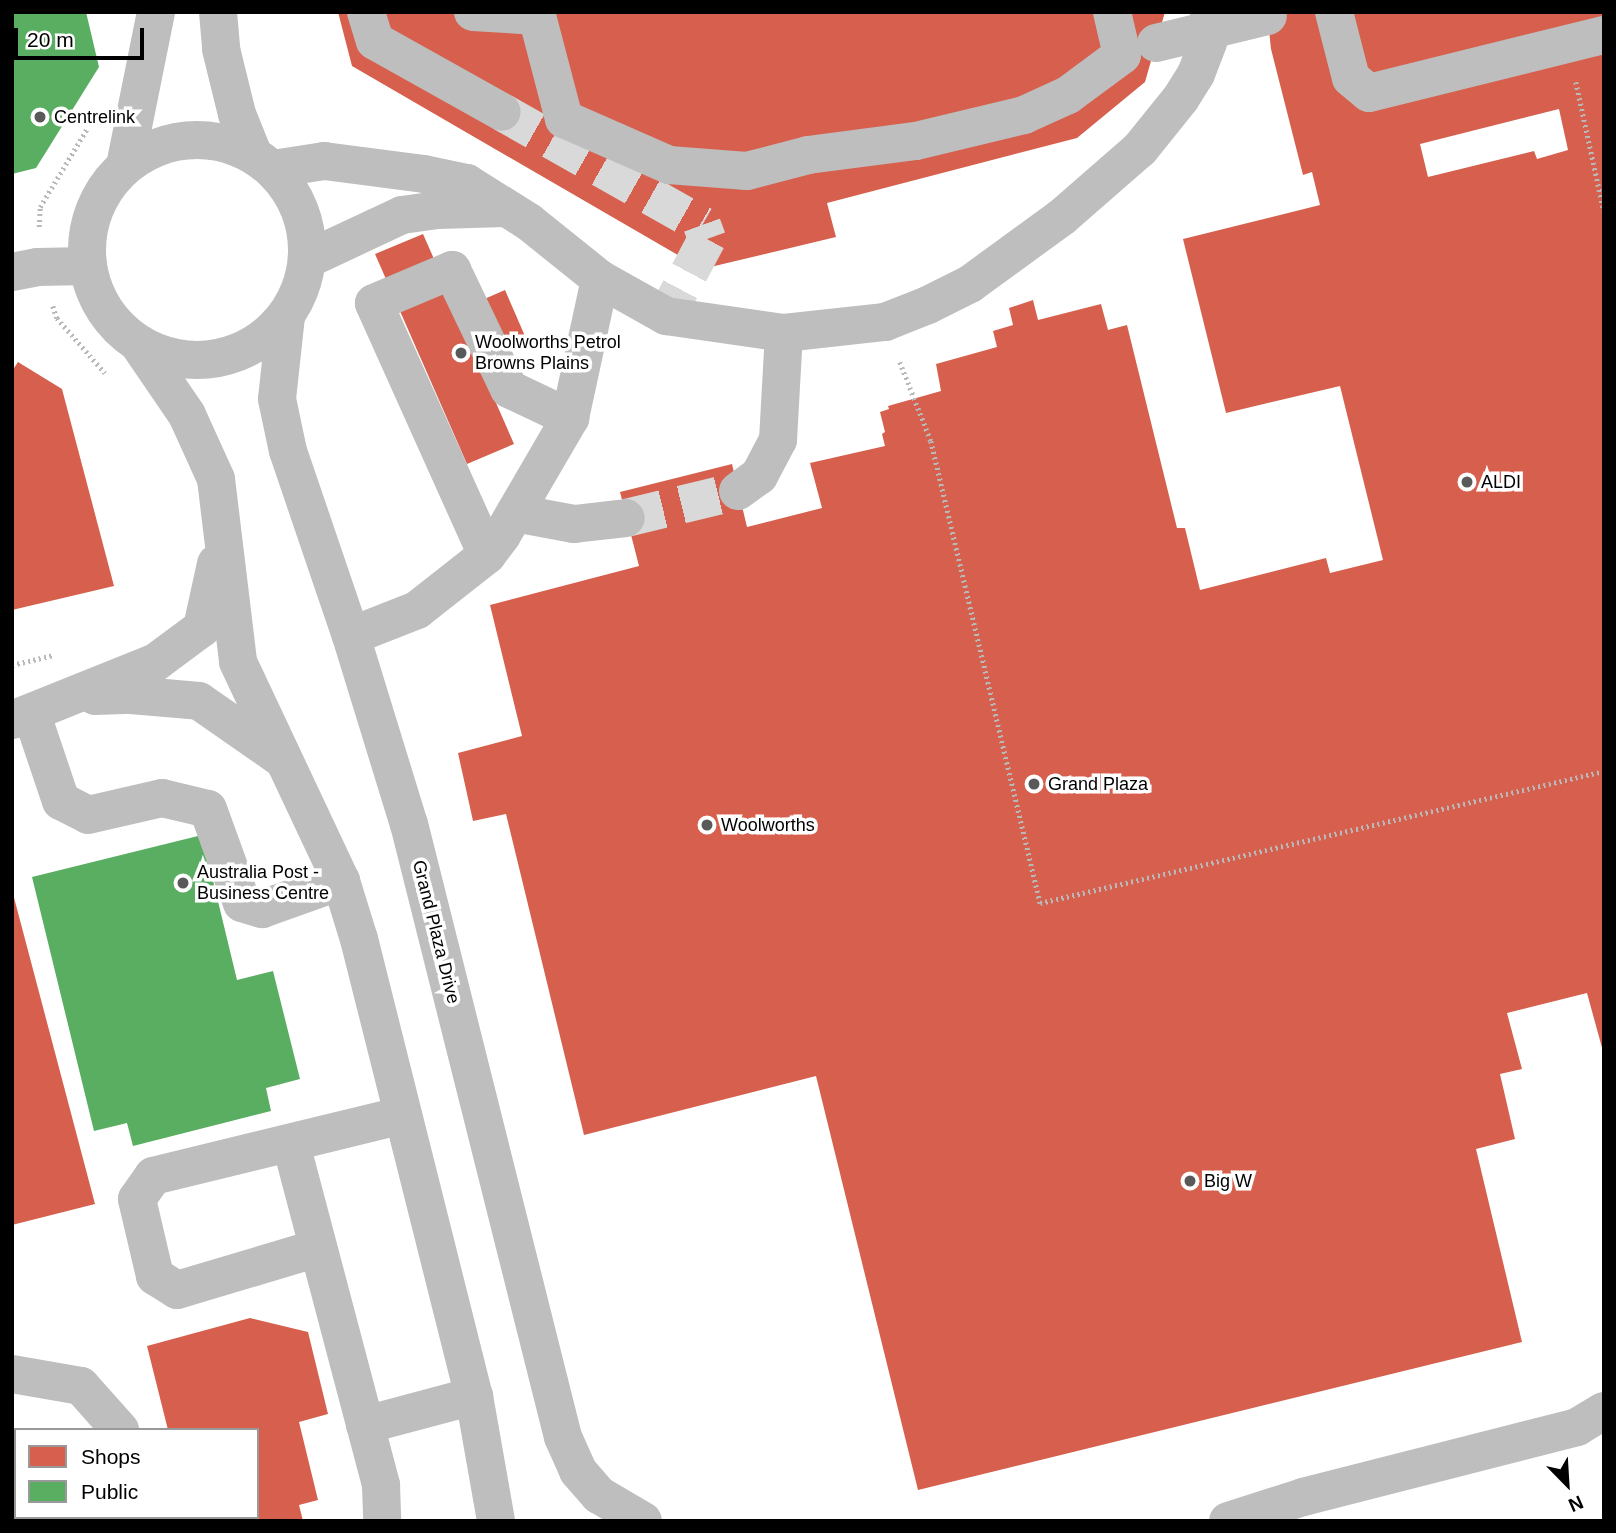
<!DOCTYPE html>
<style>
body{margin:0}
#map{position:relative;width:1616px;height:1533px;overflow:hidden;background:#fff;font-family:Helvetica,sans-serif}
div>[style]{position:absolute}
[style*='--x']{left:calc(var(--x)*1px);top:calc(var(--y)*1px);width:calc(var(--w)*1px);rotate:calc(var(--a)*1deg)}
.shops>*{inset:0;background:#d6604d}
.public>*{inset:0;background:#5aae61}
.minor-tunnel>*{height:38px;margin-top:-19px;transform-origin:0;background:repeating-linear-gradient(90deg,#d9d9d9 0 38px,transparent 0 57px)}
.path>*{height:4.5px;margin-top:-2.25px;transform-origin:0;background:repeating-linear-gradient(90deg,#b9b9b9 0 2px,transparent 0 5.5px)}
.minor>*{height:38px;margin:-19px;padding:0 19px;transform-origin:19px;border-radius:19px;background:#bebebe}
.minor>.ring{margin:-19px;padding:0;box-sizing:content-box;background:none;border:38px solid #bebebe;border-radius:50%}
.minor-bridge>*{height:38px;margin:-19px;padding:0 19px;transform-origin:19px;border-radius:19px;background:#bebebe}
.dots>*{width:19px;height:19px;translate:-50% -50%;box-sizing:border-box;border:4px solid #fff;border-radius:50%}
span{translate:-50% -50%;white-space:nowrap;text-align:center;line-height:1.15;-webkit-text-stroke:7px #fff;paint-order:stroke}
.poi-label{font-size:18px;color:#000}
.left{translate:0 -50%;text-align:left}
.street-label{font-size:18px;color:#000}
.frame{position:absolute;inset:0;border:14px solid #000;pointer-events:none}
.legend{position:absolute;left:14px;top:1428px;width:245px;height:91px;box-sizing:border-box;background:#fff;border:2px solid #999;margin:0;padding:9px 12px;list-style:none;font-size:21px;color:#000}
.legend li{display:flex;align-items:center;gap:14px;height:35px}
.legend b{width:35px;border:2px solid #999}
.north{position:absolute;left:1532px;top:1449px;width:70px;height:70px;-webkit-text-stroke:5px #fff;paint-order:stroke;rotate:156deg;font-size:19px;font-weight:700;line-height:28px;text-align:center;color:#000}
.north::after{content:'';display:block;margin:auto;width:24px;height:32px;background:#000;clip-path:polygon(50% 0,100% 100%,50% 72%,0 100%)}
.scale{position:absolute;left:14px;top:28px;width:130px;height:32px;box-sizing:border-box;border:4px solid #000;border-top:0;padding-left:9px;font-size:21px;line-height:24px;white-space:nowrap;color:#000;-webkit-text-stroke:5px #fff;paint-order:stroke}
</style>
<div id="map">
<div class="shops">
<i style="clip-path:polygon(338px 12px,1165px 12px,1145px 82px,1077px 138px,827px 203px,836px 237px,702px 269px,352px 66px)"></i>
<i style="clip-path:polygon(evenodd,1267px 12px,1604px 12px,1604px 1055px,1587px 993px,1507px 1013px,1522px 1069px,1500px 1074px,1515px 1139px,1476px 1149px,1522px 1342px,918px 1490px,816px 1076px,584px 1135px,506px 814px,473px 821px,458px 753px,522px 736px,490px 605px,639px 566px,620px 492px,732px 464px,747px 527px,822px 508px,810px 463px,885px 446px,882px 434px,885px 432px,880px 412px,889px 409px,888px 406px,941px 391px,936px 364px,997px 347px,993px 331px,1013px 325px,1009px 308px,1033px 300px,1038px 320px,1101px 304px,1108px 330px,1127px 325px,1177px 528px,1185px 528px,1200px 590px,1326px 558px,1330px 573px,1383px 560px,1340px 386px,1226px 413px,1183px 239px,1320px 205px,1312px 172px,1303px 175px,1271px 49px,1267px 12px,1559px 109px,1568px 150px,1537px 159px,1534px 151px,1428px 177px,1420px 144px,1559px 109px)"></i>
<i style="clip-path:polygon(423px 234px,457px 311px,505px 290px,528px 343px,479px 364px,514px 444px,467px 464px,375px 254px)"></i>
<i style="clip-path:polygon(18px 362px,62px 389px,114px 586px,12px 610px,12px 371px)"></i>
<i style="clip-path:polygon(12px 890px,95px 1204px,12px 1225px)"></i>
<i style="clip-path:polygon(250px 1318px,308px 1332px,328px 1414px,299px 1422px,318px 1500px,299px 1505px,303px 1521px,191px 1521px,190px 1517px,257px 1517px,257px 1430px,168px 1430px,147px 1346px)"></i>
<i style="clip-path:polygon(16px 1441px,16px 1517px,123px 1517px,124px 1521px,12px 1521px,12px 1442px)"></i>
</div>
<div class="public">
<i style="clip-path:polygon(12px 12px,86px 12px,99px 67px,36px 168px,12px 174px)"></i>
<i style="clip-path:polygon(202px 835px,237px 980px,273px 971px,300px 1079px,266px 1088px,271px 1111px,133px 1146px,127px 1123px,94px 1131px,32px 877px)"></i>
</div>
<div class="minor-tunnel">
<i style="--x:502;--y:112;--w:230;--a:29.5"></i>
<i style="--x:702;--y:225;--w:15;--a:70"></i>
<i style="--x:707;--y:239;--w:87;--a:118"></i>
<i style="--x:626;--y:518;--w:115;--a:-13.6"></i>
</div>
<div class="path">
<i style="--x:1576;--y:82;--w:133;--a:77.8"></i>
<i style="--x:39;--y:227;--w:20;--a:-87"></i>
<i style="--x:40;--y:207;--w:93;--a:-59"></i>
<i style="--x:53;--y:306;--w:13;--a:72"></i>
<i style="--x:57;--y:318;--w:73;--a:48.9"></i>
<i style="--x:900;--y:362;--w:85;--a:68.6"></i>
<i style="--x:931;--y:441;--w:475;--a:76.7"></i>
<i style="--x:1040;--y:903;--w:579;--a:-13.17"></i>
<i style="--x:12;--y:665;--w:43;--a:-13.4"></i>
</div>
<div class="minor">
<i style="--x:218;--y:12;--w:37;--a:85"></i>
<i style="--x:221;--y:49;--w:67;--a:76.2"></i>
<i style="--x:237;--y:114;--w:43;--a:68.2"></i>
<i style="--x:366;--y:12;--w:30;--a:73"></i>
<i style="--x:375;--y:41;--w:145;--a:29.2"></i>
<i style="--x:473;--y:12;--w:64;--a:3.6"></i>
<i style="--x:536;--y:12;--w:111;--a:75.3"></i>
<i style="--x:564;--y:119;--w:115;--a:23.7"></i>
<i style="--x:669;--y:165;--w:78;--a:4.4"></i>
<i style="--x:747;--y:171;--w:63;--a:-14.7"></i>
<i style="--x:808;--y:155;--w:109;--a:-7.4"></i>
<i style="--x:916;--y:141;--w:111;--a:-13.5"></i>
<i style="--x:1024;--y:115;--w:48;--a:-24.4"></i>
<i style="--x:1068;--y:95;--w:67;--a:-36.5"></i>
<i style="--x:1122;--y:55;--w:44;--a:-103.1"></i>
<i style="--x:1334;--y:12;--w:68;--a:75.6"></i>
<i style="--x:1351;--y:78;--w:23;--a:40"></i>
<i style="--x:1369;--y:93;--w:242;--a:-13.9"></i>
<i class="ring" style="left:87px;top:140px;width:182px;height:182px"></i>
<i style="--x:125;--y:166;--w:157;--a:-78.6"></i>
<i style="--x:273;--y:169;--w:52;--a:-8.9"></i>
<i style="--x:324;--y:161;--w:101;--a:7.4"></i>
<i style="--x:424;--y:174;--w:44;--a:11.8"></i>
<i style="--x:467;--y:183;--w:73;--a:32.2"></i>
<i style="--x:529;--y:222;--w:91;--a:38.8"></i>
<i style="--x:600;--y:279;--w:76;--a:29.3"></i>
<i style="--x:666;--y:316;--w:119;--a:8.2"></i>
<i style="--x:784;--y:333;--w:102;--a:-6.2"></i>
<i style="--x:885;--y:322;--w:46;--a:-21.6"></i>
<i style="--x:928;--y:305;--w:47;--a:-26.6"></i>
<i style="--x:970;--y:284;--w:114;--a:-36.1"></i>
<i style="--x:1062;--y:217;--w:103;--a:-41.1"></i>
<i style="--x:1140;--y:149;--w:65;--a:-51.2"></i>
<i style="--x:1181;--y:98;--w:28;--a:-58"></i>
<i style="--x:1196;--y:74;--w:34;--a:-69"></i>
<i style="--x:1208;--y:42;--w:30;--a:-88"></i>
<i style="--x:308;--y:259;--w:104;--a:-25.1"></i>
<i style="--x:402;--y:215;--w:36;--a:-8"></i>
<i style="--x:438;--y:210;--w:67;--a:-1.7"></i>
<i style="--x:12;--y:272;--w:25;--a:-11"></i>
<i style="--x:37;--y:267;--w:51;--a:-1.1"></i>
<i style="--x:286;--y:316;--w:83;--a:96.2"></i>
<i style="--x:277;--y:399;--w:53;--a:78.1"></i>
<i style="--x:288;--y:451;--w:195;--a:71.2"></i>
<i style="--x:351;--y:636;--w:197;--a:72.9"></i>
<i style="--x:409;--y:824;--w:632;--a:75.9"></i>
<i style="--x:563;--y:1437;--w:37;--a:66"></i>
<i style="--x:578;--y:1471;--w:32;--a:49"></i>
<i style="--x:599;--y:1495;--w:51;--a:30.6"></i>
<i style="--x:140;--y:346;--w:83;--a:55.7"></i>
<i style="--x:187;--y:415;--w:70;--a:65.6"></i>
<i style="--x:216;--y:479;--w:184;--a:83.1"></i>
<i style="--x:238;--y:662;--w:242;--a:64.8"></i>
<i style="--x:341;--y:881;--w:61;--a:72.8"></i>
<i style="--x:359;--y:939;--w:471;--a:75.9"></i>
<i style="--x:474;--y:1396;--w:127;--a:80"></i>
<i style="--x:738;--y:491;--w:26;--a:-36"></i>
<i style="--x:759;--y:476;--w:41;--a:-62.2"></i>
<i style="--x:778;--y:440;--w:107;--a:-86.8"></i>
<i style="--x:515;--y:513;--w:60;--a:10.6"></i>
<i style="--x:574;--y:524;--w:52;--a:-6.6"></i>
<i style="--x:487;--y:555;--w:276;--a:-114.2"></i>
<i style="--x:374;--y:303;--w:85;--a:-22.9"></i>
<i style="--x:452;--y:270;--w:132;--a:64.4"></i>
<i style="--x:509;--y:389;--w:68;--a:25.4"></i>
<i style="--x:351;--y:636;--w:71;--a:-21.5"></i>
<i style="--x:417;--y:610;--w:89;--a:-38.2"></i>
<i style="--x:487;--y:555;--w:25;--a:-53"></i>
<i style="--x:502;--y:535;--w:135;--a:-59.8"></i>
<i style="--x:570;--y:418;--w:142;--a:-77.8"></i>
<i style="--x:95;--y:696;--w:36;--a:-2"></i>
<i style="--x:131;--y:695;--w:68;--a:5"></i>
<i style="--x:199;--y:701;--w:100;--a:34.8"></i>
<i style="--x:32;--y:715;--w:91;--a:71.4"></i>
<i style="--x:61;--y:801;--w:30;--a:27"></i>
<i style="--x:88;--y:815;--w:76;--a:-12.9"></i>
<i style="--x:162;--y:798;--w:47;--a:13.4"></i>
<i style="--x:208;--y:809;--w:100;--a:70.1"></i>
<i style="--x:242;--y:903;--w:21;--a:17"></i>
<i style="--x:262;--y:909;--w:84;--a:-19.5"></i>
<i style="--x:12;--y:720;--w:155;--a:-21.9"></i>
<i style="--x:156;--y:662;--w:57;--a:-36.5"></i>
<i style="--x:202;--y:628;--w:66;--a:-77.7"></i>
<i style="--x:291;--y:1144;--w:353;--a:75.2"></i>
<i style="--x:381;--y:1485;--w:36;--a:88"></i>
<i style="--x:318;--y:1248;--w:147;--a:163.4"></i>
<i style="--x:177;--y:1290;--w:26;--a:-148"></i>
<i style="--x:155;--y:1276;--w:79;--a:-103.2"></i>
<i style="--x:137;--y:1199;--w:28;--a:-55"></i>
<i style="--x:153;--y:1176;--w:257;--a:-13.7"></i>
<i style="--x:12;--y:1374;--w:70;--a:9.9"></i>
<i style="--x:81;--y:1386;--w:59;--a:48.4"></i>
<i style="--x:365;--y:1425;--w:113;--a:-14.9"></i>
<i style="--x:165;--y:1517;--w:4;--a:90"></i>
<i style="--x:1228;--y:1521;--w:79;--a:-17.7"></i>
<i style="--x:1303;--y:1497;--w:283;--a:-14.3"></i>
<i style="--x:1577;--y:1427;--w:31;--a:-31"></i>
</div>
<div class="minor-bridge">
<i style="--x:1156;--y:43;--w:115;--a:-13.6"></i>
</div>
<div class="dots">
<i style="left:40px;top:117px;background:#595959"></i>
<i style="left:461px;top:353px;background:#595959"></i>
<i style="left:1467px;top:482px;background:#595959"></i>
<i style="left:1034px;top:784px;background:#595959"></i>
<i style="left:707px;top:825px;background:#595959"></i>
<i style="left:183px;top:883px;background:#595959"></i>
<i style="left:1190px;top:1181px;background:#595959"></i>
</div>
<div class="poi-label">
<span class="left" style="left:54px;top:117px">Centrelink</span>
<span class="left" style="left:475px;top:353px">Woolworths Petrol<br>Browns Plains</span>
<span class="left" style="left:1481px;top:482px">ALDI</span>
<span class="left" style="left:1048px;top:784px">Grand Plaza</span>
<span class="left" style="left:721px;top:825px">Woolworths</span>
<span class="left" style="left:197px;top:883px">Australia Post -<br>Business Centre</span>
<span class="left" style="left:1204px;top:1181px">Big W</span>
</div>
<div class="street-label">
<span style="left:436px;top:932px;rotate:76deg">Grand Plaza Drive</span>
</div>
<div class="frame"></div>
<ul class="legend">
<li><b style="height:19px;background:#d6604d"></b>Shops</li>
<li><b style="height:19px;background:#5aae61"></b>Public</li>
</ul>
<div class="north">N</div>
<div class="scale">20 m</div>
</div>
